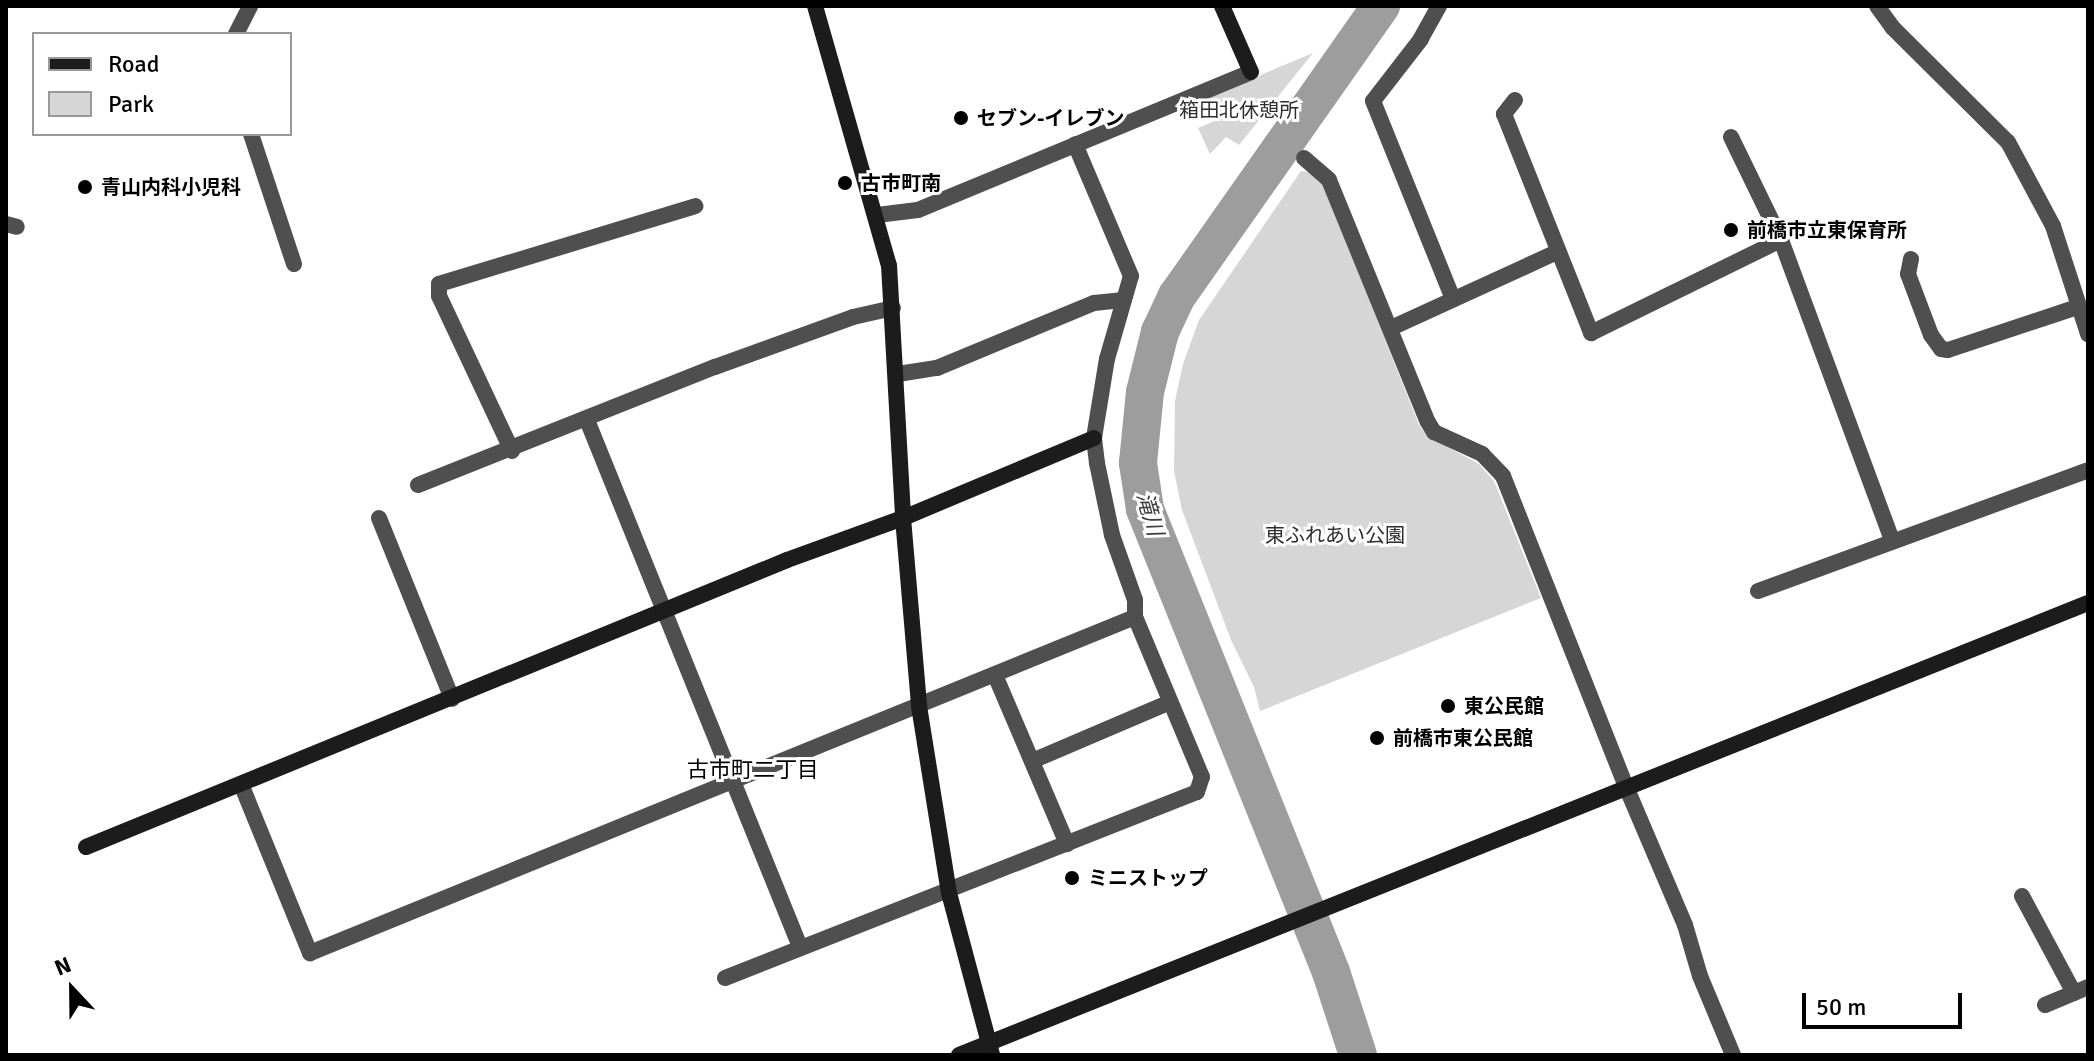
<!DOCTYPE html>
<meta charset="utf-8">
<style>
body{margin:0}
#map{position:relative;width:2094px;height:1061px;overflow:hidden;background:#fff;font-family:Signika,"Noto Sans JP",sans-serif}
div>[style]{position:absolute}
[style*='--x']{left:calc(var(--x)*1px);top:calc(var(--y)*1px);width:calc(var(--w)*1px);rotate:calc(var(--a)*1deg)}
.green>*{inset:0;background:#d6d6d6}
.river>*{height:38px;margin:-19px;padding:0 19px;transform-origin:19px;border-radius:19px;background:#9d9d9d}
.street>*{height:16px;margin:-8px;padding:0 8px;transform-origin:8px;border-radius:8px;background:#4f4f4f}
.secondary>*{height:16px;margin:-8px;padding:0 8px;transform-origin:8px;border-radius:8px;background:#1c1c1c}
.dots>*{width:22px;height:22px;translate:-50% -50%;box-sizing:border-box;border:4px solid #fff;border-radius:50%}
span{translate:-50% -50%;white-space:nowrap;text-align:center;line-height:1.15;-webkit-text-stroke:6px #fff;paint-order:stroke}
.park-label{font-size:20px;color:#2d2d2d}
.poi-label{font-size:20px;color:#000;font-weight:700}
.left{translate:0 -50%;text-align:left}
.water-label{font-size:22px;color:#3e3e3e;font-style:italic}
.neighbourhood-label{font-size:22px;color:#000}
.frame{position:absolute;inset:0;border:8px solid #000;pointer-events:none}
.legend{position:absolute;left:32px;top:32px;width:260px;height:104px;box-sizing:border-box;background:#fff;border:2px solid #999;margin:0;padding:10px 14px;list-style:none;font-size:24px;color:#000}
.legend li{display:flex;align-items:center;gap:16px;height:40px}
.legend b{width:40px;border:2px solid #999}
.north{position:absolute;left:32px;top:949px;width:80px;height:80px;-webkit-text-stroke:6px #fff;paint-order:stroke;rotate:338deg;font-size:22px;font-weight:700;line-height:32px;text-align:center;color:#000}
.north::after{content:'';display:block;margin:auto;width:28px;height:36px;background:#000;clip-path:polygon(50% 0,100% 100%,50% 72%,0 100%)}
.scale{position:absolute;left:1802px;top:993px;width:160px;height:36px;box-sizing:border-box;border:4px solid #000;border-top:0;padding-left:10px;font-size:24px;line-height:28px;white-space:nowrap;color:#000;-webkit-text-stroke:6px #fff;paint-order:stroke}
</style>
<div id="map">
<div class="green">
<i style="clip-path:polygon(1313px 53px,1239px 145px,1226px 137px,1210px 154px,1198px 128px,1217px 120px,1208px 97px)"></i>
<i style="clip-path:polygon(1301px 171px,1313px 173px,1323px 183px,1419px 425px,1429px 437px,1479px 464px,1494px 481px,1541px 598px,1260px 711px,1254px 687px,1231px 640px,1182px 510px,1174px 471px,1175px 401px,1183px 364px,1199px 320px)"></i>
</div>
<div class="river">
<i style="--x:1358;--y:1055;--w:87;--a:-108"></i>
<i style="--x:1331;--y:972;--w:499;--a:-111.9"></i>
<i style="--x:1145;--y:509;--w:47;--a:-98.7"></i>
<i style="--x:1138;--y:463;--w:71;--a:-84.4"></i>
<i style="--x:1145;--y:392;--w:62;--a:-76"></i>
<i style="--x:1160;--y:332;--w:40;--a:-65"></i>
<i style="--x:1177;--y:296;--w:355;--a:-54.9"></i>
</div>
<div class="street">
<i style="--x:1439;--y:6;--w:38;--a:119"></i>
<i style="--x:1421;--y:39;--w:78;--a:127.7"></i>
<i style="--x:1373;--y:101;--w:214;--a:68"></i>
<i style="--x:1877;--y:6;--w:26;--a:54"></i>
<i style="--x:1892;--y:27;--w:163;--a:44.8"></i>
<i style="--x:2008;--y:142;--w:95;--a:61.8"></i>
<i style="--x:2053;--y:226;--w:114;--a:72"></i>
<i style="--x:236;--y:34;--w:31;--a:-63"></i>
<i style="--x:1515;--y:100;--w:18;--a:128"></i>
<i style="--x:1504;--y:114;--w:236;--a:68.3"></i>
<i style="--x:1591;--y:333;--w:212;--a:-26.1"></i>
<i style="--x:251;--y:134;--w:137;--a:71.7"></i>
<i style="--x:1731;--y:137;--w:114;--a:64.1"></i>
<i style="--x:1781;--y:240;--w:320;--a:69.7"></i>
<i style="--x:1304;--y:158;--w:33;--a:41"></i>
<i style="--x:1329;--y:180;--w:261;--a:67.8"></i>
<i style="--x:1428;--y:422;--w:12;--a:59"></i>
<i style="--x:1434;--y:432;--w:53;--a:24.6"></i>
<i style="--x:1482;--y:454;--w:30;--a:46"></i>
<i style="--x:1503;--y:476;--w:337;--a:68.4"></i>
<i style="--x:1627;--y:789;--w:148;--a:66.9"></i>
<i style="--x:1685;--y:925;--w:53;--a:73.6"></i>
<i style="--x:1700;--y:976;--w:86;--a:67.3"></i>
<i style="--x:877;--y:215;--w:41;--a:-7"></i>
<i style="--x:918;--y:210;--w:360;--a:-22.5"></i>
<i style="--x:6;--y:224;--w:11;--a:15"></i>
<i style="--x:1911;--y:259;--w:15;--a:101"></i>
<i style="--x:1908;--y:274;--w:65;--a:69.3"></i>
<i style="--x:1931;--y:335;--w:17;--a:54"></i>
<i style="--x:1941;--y:349;--w:7;--a:8"></i>
<i style="--x:1948;--y:350;--w:139;--a:-18.4"></i>
<i style="--x:1391;--y:328;--w:183;--a:-24.6"></i>
<i style="--x:898;--y:374;--w:39;--a:-9"></i>
<i style="--x:937;--y:368;--w:170;--a:-22.5"></i>
<i style="--x:1094;--y:303;--w:30;--a:-6"></i>
<i style="--x:587;--y:420;--w:568;--a:67.99"></i>
<i style="--x:512;--y:451;--w:171;--a:-115.2"></i>
<i style="--x:439;--y:296;--w:12;--a:-90"></i>
<i style="--x:439;--y:284;--w:268;--a:-16.9"></i>
<i style="--x:418;--y:485;--w:320;--a:-21.7"></i>
<i style="--x:715;--y:367;--w:147;--a:-19.9"></i>
<i style="--x:853;--y:317;--w:41;--a:-12.7"></i>
<i style="--x:379;--y:518;--w:195;--a:68"></i>
<i style="--x:1758;--y:591;--w:351;--a:-20.1"></i>
<i style="--x:995;--y:675;--w:184;--a:66.9"></i>
<i style="--x:1032;--y:761;--w:150;--a:-23.1"></i>
<i style="--x:241;--y:784;--w:183;--a:67.8"></i>
<i style="--x:310;--y:953;--w:891;--a:-22.16"></i>
<i style="--x:2022;--y:896;--w:110;--a:61.8"></i>
<i style="--x:725;--y:978;--w:507;--a:-21.51"></i>
<i style="--x:1197;--y:792;--w:16;--a:-72"></i>
<i style="--x:1202;--y:777;--w:173;--a:-112.7"></i>
<i style="--x:1135;--y:617;--w:17;--a:-90"></i>
<i style="--x:1135;--y:600;--w:69;--a:-109.5"></i>
<i style="--x:1112;--y:535;--w:74;--a:-101.8"></i>
<i style="--x:1097;--y:463;--w:25;--a:-97"></i>
<i style="--x:1094;--y:438;--w:80;--a:-80.7"></i>
<i style="--x:1107;--y:359;--w:86;--a:-73.9"></i>
<i style="--x:1131;--y:276;--w:143;--a:-113"></i>
<i style="--x:2045;--y:1005;--w:47;--a:-22.7"></i>
</div>
<div class="secondary">
<i style="--x:815;--y:6;--w:269;--a:74.1"></i>
<i style="--x:889;--y:265;--w:253;--a:86.8"></i>
<i style="--x:903;--y:518;--w:189;--a:85.1"></i>
<i style="--x:919;--y:706;--w:189;--a:80.9"></i>
<i style="--x:949;--y:893;--w:168;--a:75.1"></i>
<i style="--x:1222;--y:6;--w:72;--a:66.3"></i>
<i style="--x:86;--y:847;--w:757;--a:-22.26"></i>
<i style="--x:787;--y:560;--w:123;--a:-19.9"></i>
<i style="--x:903;--y:518;--w:207;--a:-22.7"></i>
<i style="--x:959;--y:1055;--w:1216;--a:-21.82"></i>
</div>
<div class="dots">
<i style="left:961px;top:118px;background:#000"></i>
<i style="left:845px;top:183px;background:#000"></i>
<i style="left:85px;top:187px;background:#000"></i>
<i style="left:1731px;top:230px;background:#000"></i>
<i style="left:1448px;top:706px;background:#000"></i>
<i style="left:1377px;top:738px;background:#000"></i>
<i style="left:1072px;top:878px;background:#000"></i>
</div>
<div class="park-label">
<span style="left:1239px;top:110px">箱田北休憩所</span>
<span style="left:1335px;top:535px">東ふれあい公園</span>
</div>
<div class="poi-label">
<span class="left" style="left:977px;top:118px">セブン-イレブン</span>
<span class="left" style="left:861px;top:183px">古市町南</span>
<span class="left" style="left:101px;top:187px">青山内科小児科</span>
<span class="left" style="left:1747px;top:230px">前橋市立東保育所</span>
<span class="left" style="left:1464px;top:706px">東公民館</span>
<span class="left" style="left:1393px;top:738px">前橋市東公民館</span>
<span class="left" style="left:1088px;top:878px">ミニストップ</span>
</div>
<div class="water-label">
<span style="left:1150px;top:514px;rotate:74deg">滝川</span>
</div>
<div class="neighbourhood-label">
<span style="left:753px;top:770px">古市町二丁目</span>
</div>
<div class="frame"></div>
<ul class="legend">
<li><b style="height:10px;background:#1c1c1c"></b>Road</li>
<li><b style="height:22px;background:#d6d6d6"></b>Park</li>
</ul>
<div class="north">N</div>
<div class="scale">50 m</div>
</div>
